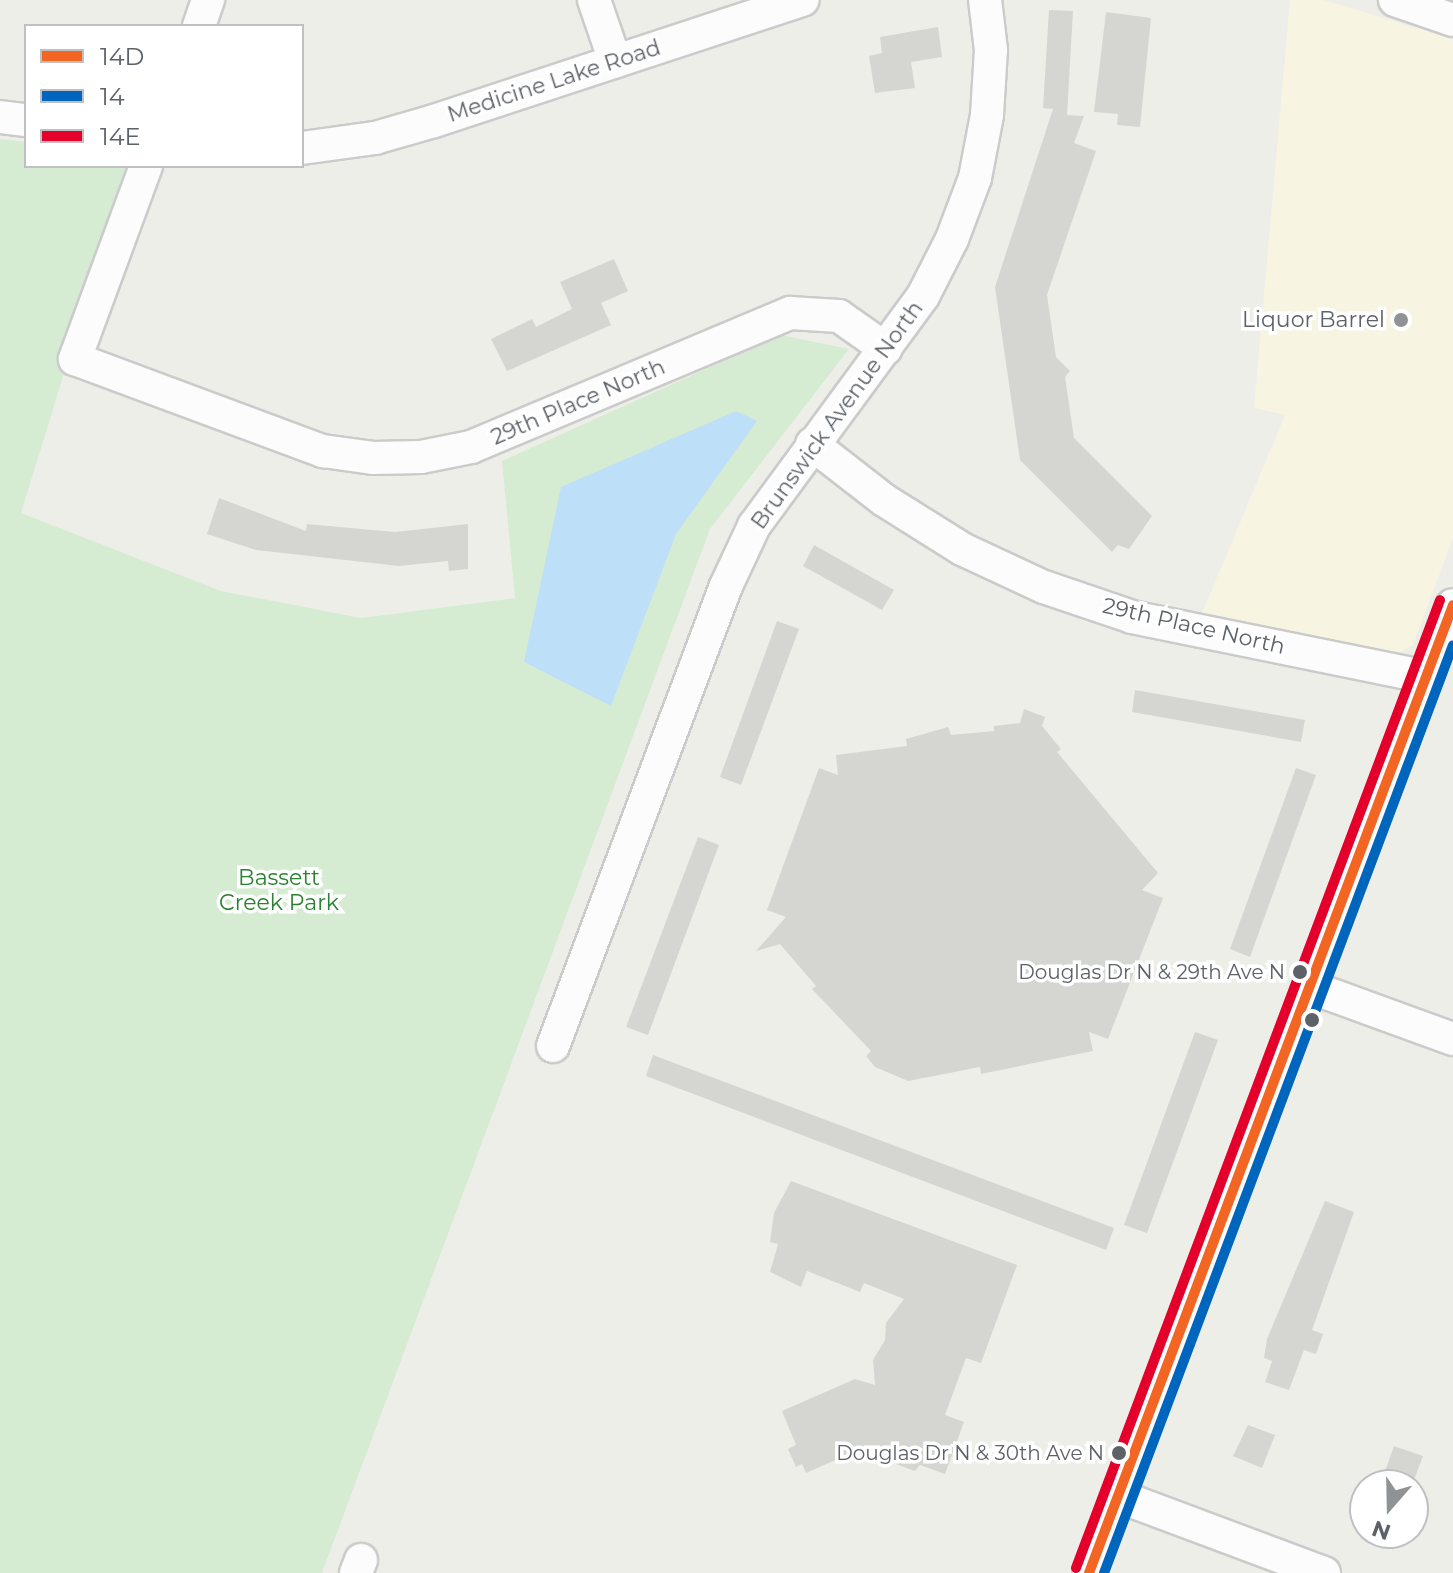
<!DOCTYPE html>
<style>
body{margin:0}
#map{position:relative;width:1453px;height:1573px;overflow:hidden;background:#eeeee9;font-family:Montserrat,sans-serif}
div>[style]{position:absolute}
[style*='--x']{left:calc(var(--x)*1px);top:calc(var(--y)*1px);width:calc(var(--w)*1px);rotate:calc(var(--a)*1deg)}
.commercial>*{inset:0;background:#f7f4e2}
.green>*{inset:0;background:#d5ecd3}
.water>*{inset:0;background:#bddff8}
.building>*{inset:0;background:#d5d5d2}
.roads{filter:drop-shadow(2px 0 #cacbca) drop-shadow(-2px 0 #cacbca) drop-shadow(0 2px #cacbca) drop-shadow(0 -2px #cacbca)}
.minor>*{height:32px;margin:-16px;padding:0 16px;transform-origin:16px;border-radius:16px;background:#fcfcfc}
.bus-1>*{height:10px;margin:-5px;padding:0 5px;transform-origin:5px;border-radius:5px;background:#f26522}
.bus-2>*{height:10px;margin:-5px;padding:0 5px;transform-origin:5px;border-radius:5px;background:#0065bd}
.bus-3>*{height:10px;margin:-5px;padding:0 5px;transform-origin:5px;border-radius:5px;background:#e4002b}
.dots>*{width:22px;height:22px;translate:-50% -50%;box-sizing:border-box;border:4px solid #fff;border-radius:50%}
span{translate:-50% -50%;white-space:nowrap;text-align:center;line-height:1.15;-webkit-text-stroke:7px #fff;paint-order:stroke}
.bus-label{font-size:20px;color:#5d6268}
.right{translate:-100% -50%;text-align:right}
.street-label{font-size:22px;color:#5d6268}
.poi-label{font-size:22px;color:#5d6268}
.park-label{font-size:22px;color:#2a8130}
.legend{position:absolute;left:24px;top:24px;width:280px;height:144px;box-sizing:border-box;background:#fff;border:2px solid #bec0c3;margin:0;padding:10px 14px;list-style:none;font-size:24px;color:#5d6268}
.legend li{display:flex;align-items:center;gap:16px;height:40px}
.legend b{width:40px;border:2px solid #bec0c3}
.north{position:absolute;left:1349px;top:1469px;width:80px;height:80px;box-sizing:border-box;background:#fff;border:2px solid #bec0c3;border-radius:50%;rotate:200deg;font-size:22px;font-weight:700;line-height:32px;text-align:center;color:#5d6268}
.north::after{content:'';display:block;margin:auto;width:28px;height:36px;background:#909395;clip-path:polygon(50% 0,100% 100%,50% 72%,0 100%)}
</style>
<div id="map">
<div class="commercial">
<i style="clip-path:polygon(1290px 0,1324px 0,1453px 39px,1453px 538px,1413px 645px,1393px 656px,1198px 623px,1285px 415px,1254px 408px)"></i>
</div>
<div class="green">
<i style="clip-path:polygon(0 139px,26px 142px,26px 166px,128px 166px,21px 513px,221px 591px,361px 618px,515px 598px,502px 461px,781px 335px,849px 349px,710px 529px,322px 1573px,0 1573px)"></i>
</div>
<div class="water">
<i style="clip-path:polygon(736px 411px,757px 421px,676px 534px,611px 706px,524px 662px,561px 487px)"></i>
</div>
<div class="building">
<i style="clip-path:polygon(1049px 10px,1073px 11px,1067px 115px,1084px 116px,1074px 143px,1096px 151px,1047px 295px,1056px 357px,1070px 371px,1065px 377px,1074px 438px,1152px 516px,1129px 549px,1118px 545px,1112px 552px,1020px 460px,995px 287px,1053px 109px,1043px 108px)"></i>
<i style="clip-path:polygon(1106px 12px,1151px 18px,1140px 127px,1117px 125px,1118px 114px,1094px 112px)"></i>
<i style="clip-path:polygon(938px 27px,942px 57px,911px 62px,915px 88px,875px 93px,869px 56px,882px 53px,880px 37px)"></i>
<i style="clip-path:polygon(614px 259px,628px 291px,601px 303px,611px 325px,507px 371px,491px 339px,532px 319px,536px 327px,572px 309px,560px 282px)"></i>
<i style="clip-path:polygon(219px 498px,306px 531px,307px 524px,395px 532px,468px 524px,468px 569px,449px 571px,448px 561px,399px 566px,256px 550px,207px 534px)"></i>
<i style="clip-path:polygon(814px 545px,894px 590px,882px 610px,803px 566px)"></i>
<i style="clip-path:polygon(777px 621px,799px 629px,741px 785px,720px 777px)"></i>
<i style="clip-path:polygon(1135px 690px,1305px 720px,1301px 742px,1132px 712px)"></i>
<i style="clip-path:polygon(1024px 709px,1045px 717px,1042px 726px,1061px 749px,1057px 752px,1158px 873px,1142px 890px,1163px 898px,1108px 1039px,1089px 1032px,1093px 1051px,981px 1074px,980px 1067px,908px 1081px,875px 1067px,866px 1056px,871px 1051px,812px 989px,816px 986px,780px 944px,756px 951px,786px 917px,767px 910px,819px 768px,838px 775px,836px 755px,907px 746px,906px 739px,948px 727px,951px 735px,994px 731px,994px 726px,1020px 723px)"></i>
<i style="clip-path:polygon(1296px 768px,1316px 775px,1250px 957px,1230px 949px)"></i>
<i style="clip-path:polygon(698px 837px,719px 845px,648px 1035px,626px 1027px)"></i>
<i style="clip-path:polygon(1195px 1032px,1218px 1040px,1147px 1233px,1124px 1225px)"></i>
<i style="clip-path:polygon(653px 1055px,1114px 1228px,1106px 1250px,646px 1076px)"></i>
<i style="clip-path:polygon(791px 1181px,1017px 1265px,981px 1363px,966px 1358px,945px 1415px,964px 1422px,945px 1474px,920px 1465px,915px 1471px,858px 1450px,806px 1473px,802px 1464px,796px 1467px,788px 1449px,796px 1445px,782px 1411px,855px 1379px,875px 1385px,873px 1360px,885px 1340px,886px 1323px,904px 1299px,864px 1283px,860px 1292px,807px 1271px,801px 1287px,770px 1272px,778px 1244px,770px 1242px,774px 1213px)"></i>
<i style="clip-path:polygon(1325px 1201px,1354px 1212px,1312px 1330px,1323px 1334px,1316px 1354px,1304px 1350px,1289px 1390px,1265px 1382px,1272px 1361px,1264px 1358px,1267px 1339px)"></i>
<i style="clip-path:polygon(1248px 1425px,1275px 1435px,1262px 1468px,1233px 1456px)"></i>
<i style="clip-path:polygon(1394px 1446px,1423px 1456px,1412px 1485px,1380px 1485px)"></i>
</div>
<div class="roads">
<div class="minor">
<i style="--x:594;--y:0;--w:65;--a:71"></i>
<i style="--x:1395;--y:0;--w:61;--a:19"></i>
<i style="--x:199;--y:26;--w:28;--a:-71"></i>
<i style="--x:0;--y:117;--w:26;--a:7"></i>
<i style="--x:302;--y:148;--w:74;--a:-7.8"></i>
<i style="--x:375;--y:138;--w:61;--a:-16.1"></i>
<i style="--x:434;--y:121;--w:388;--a:-18.2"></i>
<i style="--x:146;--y:166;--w:206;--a:110.2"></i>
<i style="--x:75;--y:359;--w:265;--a:20.4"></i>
<i style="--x:323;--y:451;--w:50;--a:8"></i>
<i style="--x:373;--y:458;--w:48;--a:-1.2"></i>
<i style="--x:421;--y:457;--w:51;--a:-11.3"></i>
<i style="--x:471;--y:447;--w:346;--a:-22.8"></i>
<i style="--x:790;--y:313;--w:49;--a:3.5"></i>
<i style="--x:839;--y:316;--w:57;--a:35.1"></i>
<i style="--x:812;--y:444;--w:91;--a:37.9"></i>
<i style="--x:884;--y:500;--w:92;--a:32.1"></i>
<i style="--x:962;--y:549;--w:90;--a:24.9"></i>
<i style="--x:1044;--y:587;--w:93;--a:18.8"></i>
<i style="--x:1132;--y:617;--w:300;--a:11.5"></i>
<i style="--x:1310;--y:987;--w:152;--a:20"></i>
<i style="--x:553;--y:1046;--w:491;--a:-69.4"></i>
<i style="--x:726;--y:586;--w:66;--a:-65"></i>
<i style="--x:754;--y:526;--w:285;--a:-53.7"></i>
<i style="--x:923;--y:296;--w:64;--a:-63"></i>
<i style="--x:952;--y:239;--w:65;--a:-69.3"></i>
<i style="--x:975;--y:178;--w:64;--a:-79.2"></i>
<i style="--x:987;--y:115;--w:65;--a:-86.5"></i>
<i style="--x:991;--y:50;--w:50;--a:-96.8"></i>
<i style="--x:1118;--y:1496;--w:220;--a:20.5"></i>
<i style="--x:356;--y:1573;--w:14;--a:-69"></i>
<i style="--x:1089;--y:1573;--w:1034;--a:-69.39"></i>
</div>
</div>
<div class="bus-1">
<i style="--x:1089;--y:1573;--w:1034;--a:-69.39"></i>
</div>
<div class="bus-2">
<i style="--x:1104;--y:1573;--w:991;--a:-69.39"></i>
</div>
<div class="bus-3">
<i style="--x:1076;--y:1568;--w:1034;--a:-69.39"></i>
</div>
<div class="dots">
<i style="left:1401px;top:320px;background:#909395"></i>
<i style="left:1300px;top:972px;background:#5d6268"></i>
<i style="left:1312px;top:1020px;background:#5d6268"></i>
<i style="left:1119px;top:1453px;background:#5d6268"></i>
</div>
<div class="bus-label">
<span class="right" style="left:1285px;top:972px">Douglas Dr N &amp; 29th Ave N</span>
<span class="right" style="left:1104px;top:1453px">Douglas Dr N &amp; 30th Ave N</span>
</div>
<div class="street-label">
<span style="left:554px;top:81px;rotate:-18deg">Medicine Lake Road</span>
<span style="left:578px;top:402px;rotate:-23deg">29th Place North</span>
<span style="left:837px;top:415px;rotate:-54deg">Brunswick Avenue North</span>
<span style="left:1194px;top:626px;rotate:13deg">29th Place North</span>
</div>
<div class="poi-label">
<span class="right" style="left:1385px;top:320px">Liquor Barrel</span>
</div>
<div class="park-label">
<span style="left:279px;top:890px">Bassett<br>Creek Park</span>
</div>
<ul class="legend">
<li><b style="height:10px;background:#f26522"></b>14D</li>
<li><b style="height:10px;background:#0065bd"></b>14</li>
<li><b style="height:10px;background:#e4002b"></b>14E</li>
</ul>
<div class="north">N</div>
</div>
